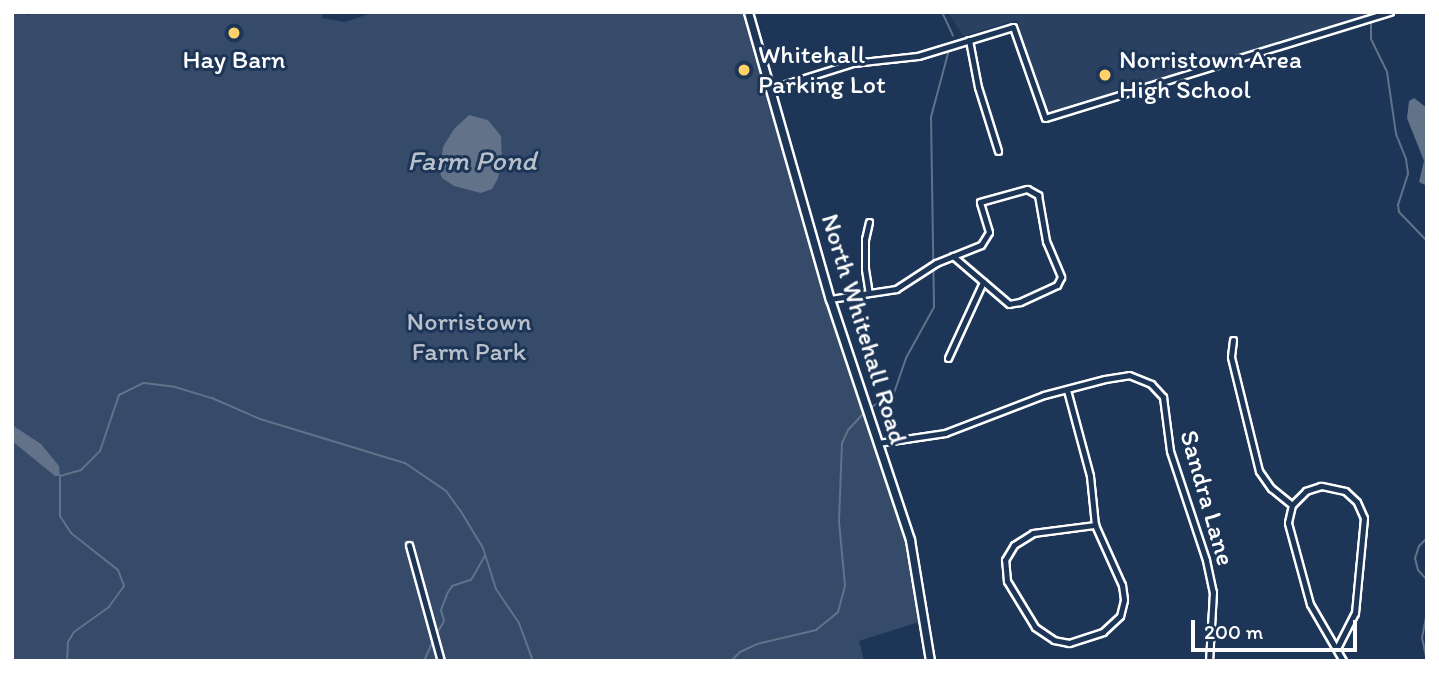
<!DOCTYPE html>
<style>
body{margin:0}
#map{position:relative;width:1439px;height:673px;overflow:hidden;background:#1d3557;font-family:Itim,sans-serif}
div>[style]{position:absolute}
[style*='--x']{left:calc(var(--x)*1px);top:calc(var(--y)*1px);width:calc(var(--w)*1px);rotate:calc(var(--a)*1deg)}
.built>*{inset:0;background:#2a4161}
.green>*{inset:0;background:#364b69}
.water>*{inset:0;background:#617289}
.stream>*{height:2px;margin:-1px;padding:0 1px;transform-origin:1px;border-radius:1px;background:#617289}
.roads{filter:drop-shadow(2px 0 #fff) drop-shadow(-2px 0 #fff) drop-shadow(0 2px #fff) drop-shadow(0 -2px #fff)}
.minor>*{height:5px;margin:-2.5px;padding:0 2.5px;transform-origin:2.5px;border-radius:2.5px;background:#1d3557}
.secondary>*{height:7px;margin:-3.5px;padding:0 3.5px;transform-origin:3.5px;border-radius:3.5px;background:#1d3557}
.dots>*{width:19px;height:19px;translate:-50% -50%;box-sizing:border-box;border:4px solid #1d3557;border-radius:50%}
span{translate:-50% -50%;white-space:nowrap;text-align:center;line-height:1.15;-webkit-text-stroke:6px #1d3557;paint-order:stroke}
.poi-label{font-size:26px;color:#fff}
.left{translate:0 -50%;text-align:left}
.park-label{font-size:26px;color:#b9c0ca}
.street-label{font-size:26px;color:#fff}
.water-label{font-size:28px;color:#b8c0ca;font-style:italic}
.frame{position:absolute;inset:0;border:14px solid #fff;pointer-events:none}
.scale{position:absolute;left:1191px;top:620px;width:166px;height:32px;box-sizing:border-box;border:4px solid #fff;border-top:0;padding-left:9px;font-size:21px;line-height:24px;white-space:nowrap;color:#fff;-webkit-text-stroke:5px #1d3557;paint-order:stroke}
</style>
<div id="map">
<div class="built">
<i style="clip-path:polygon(948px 12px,1381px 12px,1047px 114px,1017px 20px,963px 36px)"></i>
</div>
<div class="green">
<i style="clip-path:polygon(12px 12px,30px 15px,31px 12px,322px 12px,322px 18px,345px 22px,375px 12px,753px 12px,799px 181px,910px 528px,925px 620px,859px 641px,864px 661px,12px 661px)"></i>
</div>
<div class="water">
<i style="clip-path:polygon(1414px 98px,1427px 108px,1425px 185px,1419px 182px,1424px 161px,1407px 118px,1409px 101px)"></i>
<i style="clip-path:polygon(469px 115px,488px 120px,501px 136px,502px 162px,498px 178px,492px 189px,481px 193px,454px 186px,442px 178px,440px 173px,443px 147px,454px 129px)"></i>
<i style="clip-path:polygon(12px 425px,41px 444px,59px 466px,60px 476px,55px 476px,12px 441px)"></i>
</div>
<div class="stream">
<i style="--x:942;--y:12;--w:26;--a:65"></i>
<i style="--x:1371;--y:20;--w:19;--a:90"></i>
<i style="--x:1371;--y:39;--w:37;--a:64"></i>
<i style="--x:1387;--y:72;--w:63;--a:81.7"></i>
<i style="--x:1396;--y:134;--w:27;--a:68"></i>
<i style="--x:1406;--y:159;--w:15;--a:82"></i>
<i style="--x:1408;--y:174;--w:33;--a:108"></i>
<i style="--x:1398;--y:205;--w:7;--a:82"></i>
<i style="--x:1399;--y:212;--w:40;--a:46"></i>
<i style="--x:870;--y:408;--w:28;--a:-32"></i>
<i style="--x:894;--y:393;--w:37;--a:-71"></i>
<i style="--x:906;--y:358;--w:58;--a:-61.2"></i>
<i style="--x:934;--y:307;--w:190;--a:-90.9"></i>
<i style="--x:931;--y:117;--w:69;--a:-75"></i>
<i style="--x:1427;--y:412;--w:32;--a:90"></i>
<i style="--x:60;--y:476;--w:22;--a:-16"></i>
<i style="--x:81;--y:470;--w:27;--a:-45"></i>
<i style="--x:100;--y:451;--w:59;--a:-71.3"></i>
<i style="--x:119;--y:395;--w:28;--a:-26"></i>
<i style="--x:144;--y:383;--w:31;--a:7"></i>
<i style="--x:175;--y:387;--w:39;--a:17"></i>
<i style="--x:212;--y:398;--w:52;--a:23.6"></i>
<i style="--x:260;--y:419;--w:152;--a:16.9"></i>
<i style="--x:405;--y:463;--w:50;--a:34.3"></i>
<i style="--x:446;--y:491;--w:24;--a:54"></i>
<i style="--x:460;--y:510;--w:44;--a:58.8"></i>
<i style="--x:483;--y:548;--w:43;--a:72.4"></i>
<i style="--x:496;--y:589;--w:41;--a:55.9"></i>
<i style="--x:519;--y:623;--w:40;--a:69.8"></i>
<i style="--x:60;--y:476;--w:40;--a:90"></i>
<i style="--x:60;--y:516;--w:20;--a:57"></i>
<i style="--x:71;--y:533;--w:60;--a:38.2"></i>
<i style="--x:118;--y:570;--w:17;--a:69"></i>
<i style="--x:124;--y:586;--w:26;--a:126"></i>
<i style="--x:109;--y:607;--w:43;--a:144.5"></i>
<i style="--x:74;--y:632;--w:12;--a:121"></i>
<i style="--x:68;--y:642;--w:19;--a:93"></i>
<i style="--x:1427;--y:538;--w:11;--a:135"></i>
<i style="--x:1419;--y:546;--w:13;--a:108"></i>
<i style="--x:1415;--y:558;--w:12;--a:76"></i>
<i style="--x:1418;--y:570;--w:13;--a:48"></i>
<i style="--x:436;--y:635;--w:16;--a:-60"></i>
<i style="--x:444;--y:621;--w:11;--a:-105"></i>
<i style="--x:441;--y:610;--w:17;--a:-69"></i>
<i style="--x:447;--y:594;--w:9;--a:-58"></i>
<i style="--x:452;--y:586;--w:20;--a:-18"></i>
<i style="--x:471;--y:580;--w:28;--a:-60"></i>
<i style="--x:424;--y:661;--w:24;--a:-66"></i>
<i style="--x:731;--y:661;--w:13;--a:-45"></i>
<i style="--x:740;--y:652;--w:19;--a:-25"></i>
<i style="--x:757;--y:644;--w:61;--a:-13.3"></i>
<i style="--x:816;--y:630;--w:28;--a:-39"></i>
<i style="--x:838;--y:612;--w:28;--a:-75"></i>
<i style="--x:845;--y:585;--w:64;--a:-95.4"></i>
<i style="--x:839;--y:521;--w:78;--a:-87.8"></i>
<i style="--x:842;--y:443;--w:14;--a:-65"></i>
<i style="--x:848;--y:430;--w:26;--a:-47"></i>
<i style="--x:1427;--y:661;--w:24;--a:-102"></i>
<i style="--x:1422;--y:638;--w:25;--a:-79"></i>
</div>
<div class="roads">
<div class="minor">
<i style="--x:969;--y:40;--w:48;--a:79.2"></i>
<i style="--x:978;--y:87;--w:67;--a:72.6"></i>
<i style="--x:770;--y:89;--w:87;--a:-17.4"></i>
<i style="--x:853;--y:63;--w:65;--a:-6.1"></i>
<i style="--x:918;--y:56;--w:99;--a:-17"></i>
<i style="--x:1013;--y:27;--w:96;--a:70.6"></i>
<i style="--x:1045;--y:118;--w:361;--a:-17.1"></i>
<i style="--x:869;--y:222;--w:17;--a:103"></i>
<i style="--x:865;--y:239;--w:30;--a:90"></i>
<i style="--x:865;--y:269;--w:24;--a:81"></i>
<i style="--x:830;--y:299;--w:67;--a:-8.6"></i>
<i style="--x:896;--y:289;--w:48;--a:-33"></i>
<i style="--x:936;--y:263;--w:48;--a:-21.8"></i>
<i style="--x:981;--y:245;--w:15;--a:-58"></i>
<i style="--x:989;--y:232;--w:31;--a:-107"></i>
<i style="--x:980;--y:202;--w:49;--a:-15.5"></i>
<i style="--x:1027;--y:189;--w:13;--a:29"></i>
<i style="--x:1038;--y:195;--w:47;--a:80.1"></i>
<i style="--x:1046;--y:241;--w:39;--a:67"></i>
<i style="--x:1061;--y:277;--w:9;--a:117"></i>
<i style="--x:1057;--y:285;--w:41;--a:155.3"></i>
<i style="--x:1020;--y:302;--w:11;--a:170"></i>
<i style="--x:1009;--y:304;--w:74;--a:-139.4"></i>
<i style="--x:1233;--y:340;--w:17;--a:97"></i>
<i style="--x:1231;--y:357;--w:117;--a:76.2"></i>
<i style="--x:1259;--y:471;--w:21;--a:55"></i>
<i style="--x:1271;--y:488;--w:27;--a:39"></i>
<i style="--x:948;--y:358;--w:84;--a:-65.3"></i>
<i style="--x:1067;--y:390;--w:89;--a:75"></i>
<i style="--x:1090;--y:476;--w:49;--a:84.2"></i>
<i style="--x:1095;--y:525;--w:66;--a:65.8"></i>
<i style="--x:1122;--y:585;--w:15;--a:82"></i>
<i style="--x:1124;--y:600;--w:16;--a:104"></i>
<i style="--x:1120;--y:616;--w:23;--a:137"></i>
<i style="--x:1103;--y:632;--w:36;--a:162"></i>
<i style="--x:1069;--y:643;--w:15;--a:-169"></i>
<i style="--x:1054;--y:640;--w:23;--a:-146"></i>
<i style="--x:1035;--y:627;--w:54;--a:-121.3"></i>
<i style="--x:1007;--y:581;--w:21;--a:-95"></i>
<i style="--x:1005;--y:560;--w:17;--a:-59"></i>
<i style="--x:1014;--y:545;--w:22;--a:-32"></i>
<i style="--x:1033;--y:533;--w:63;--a:-7.4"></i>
<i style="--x:878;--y:443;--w:68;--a:-8.5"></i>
<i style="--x:945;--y:433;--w:106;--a:-21"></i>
<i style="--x:1044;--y:395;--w:63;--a:-14.7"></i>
<i style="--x:1105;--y:379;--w:24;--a:-9"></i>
<i style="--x:1129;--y:375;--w:24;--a:22"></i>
<i style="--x:1151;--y:384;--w:18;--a:47"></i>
<i style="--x:1163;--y:397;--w:54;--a:82.6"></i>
<i style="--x:1170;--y:451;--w:115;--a:71.7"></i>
<i style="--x:1206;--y:560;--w:33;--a:78"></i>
<i style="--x:1213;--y:592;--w:69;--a:93.3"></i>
<i style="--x:409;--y:545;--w:120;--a:74.6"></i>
<i style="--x:1337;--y:648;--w:39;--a:-63"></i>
<i style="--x:1355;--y:613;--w:95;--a:-84.6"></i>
<i style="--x:1364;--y:518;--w:17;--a:-114"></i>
<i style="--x:1357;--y:502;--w:16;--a:-137"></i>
<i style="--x:1345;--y:491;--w:25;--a:-168"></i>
<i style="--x:1321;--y:486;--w:16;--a:162"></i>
<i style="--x:1306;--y:491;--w:20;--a:135"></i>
<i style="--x:1292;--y:505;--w:18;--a:103"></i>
<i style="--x:1288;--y:523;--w:84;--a:74.8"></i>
<i style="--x:1310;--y:604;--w:66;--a:59.9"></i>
</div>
<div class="secondary">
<i style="--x:748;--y:12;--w:298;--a:74.1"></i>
<i style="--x:830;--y:299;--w:254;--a:71.6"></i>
<i style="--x:910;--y:540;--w:123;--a:80.6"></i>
</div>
</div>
<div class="dots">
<i style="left:234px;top:33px;background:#ffd166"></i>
<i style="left:744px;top:70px;background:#ffd166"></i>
<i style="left:1105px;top:75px;background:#ffd166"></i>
</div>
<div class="poi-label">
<span class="left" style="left:758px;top:70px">Whitehall<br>Parking Lot</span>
<span style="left:234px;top:60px">Hay Barn</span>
<span class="left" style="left:1119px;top:75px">Norristown Area<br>High School</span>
</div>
<div class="park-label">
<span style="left:469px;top:337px">Norristown<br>Farm Park</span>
</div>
<div class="street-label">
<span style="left:864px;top:329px;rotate:73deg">North Whitehall Road</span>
<span style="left:1207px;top:498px;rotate:74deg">Sandra Lane</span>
</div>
<div class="water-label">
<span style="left:472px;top:160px">Farm Pond</span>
</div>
<div class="frame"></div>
<div class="scale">200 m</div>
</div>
